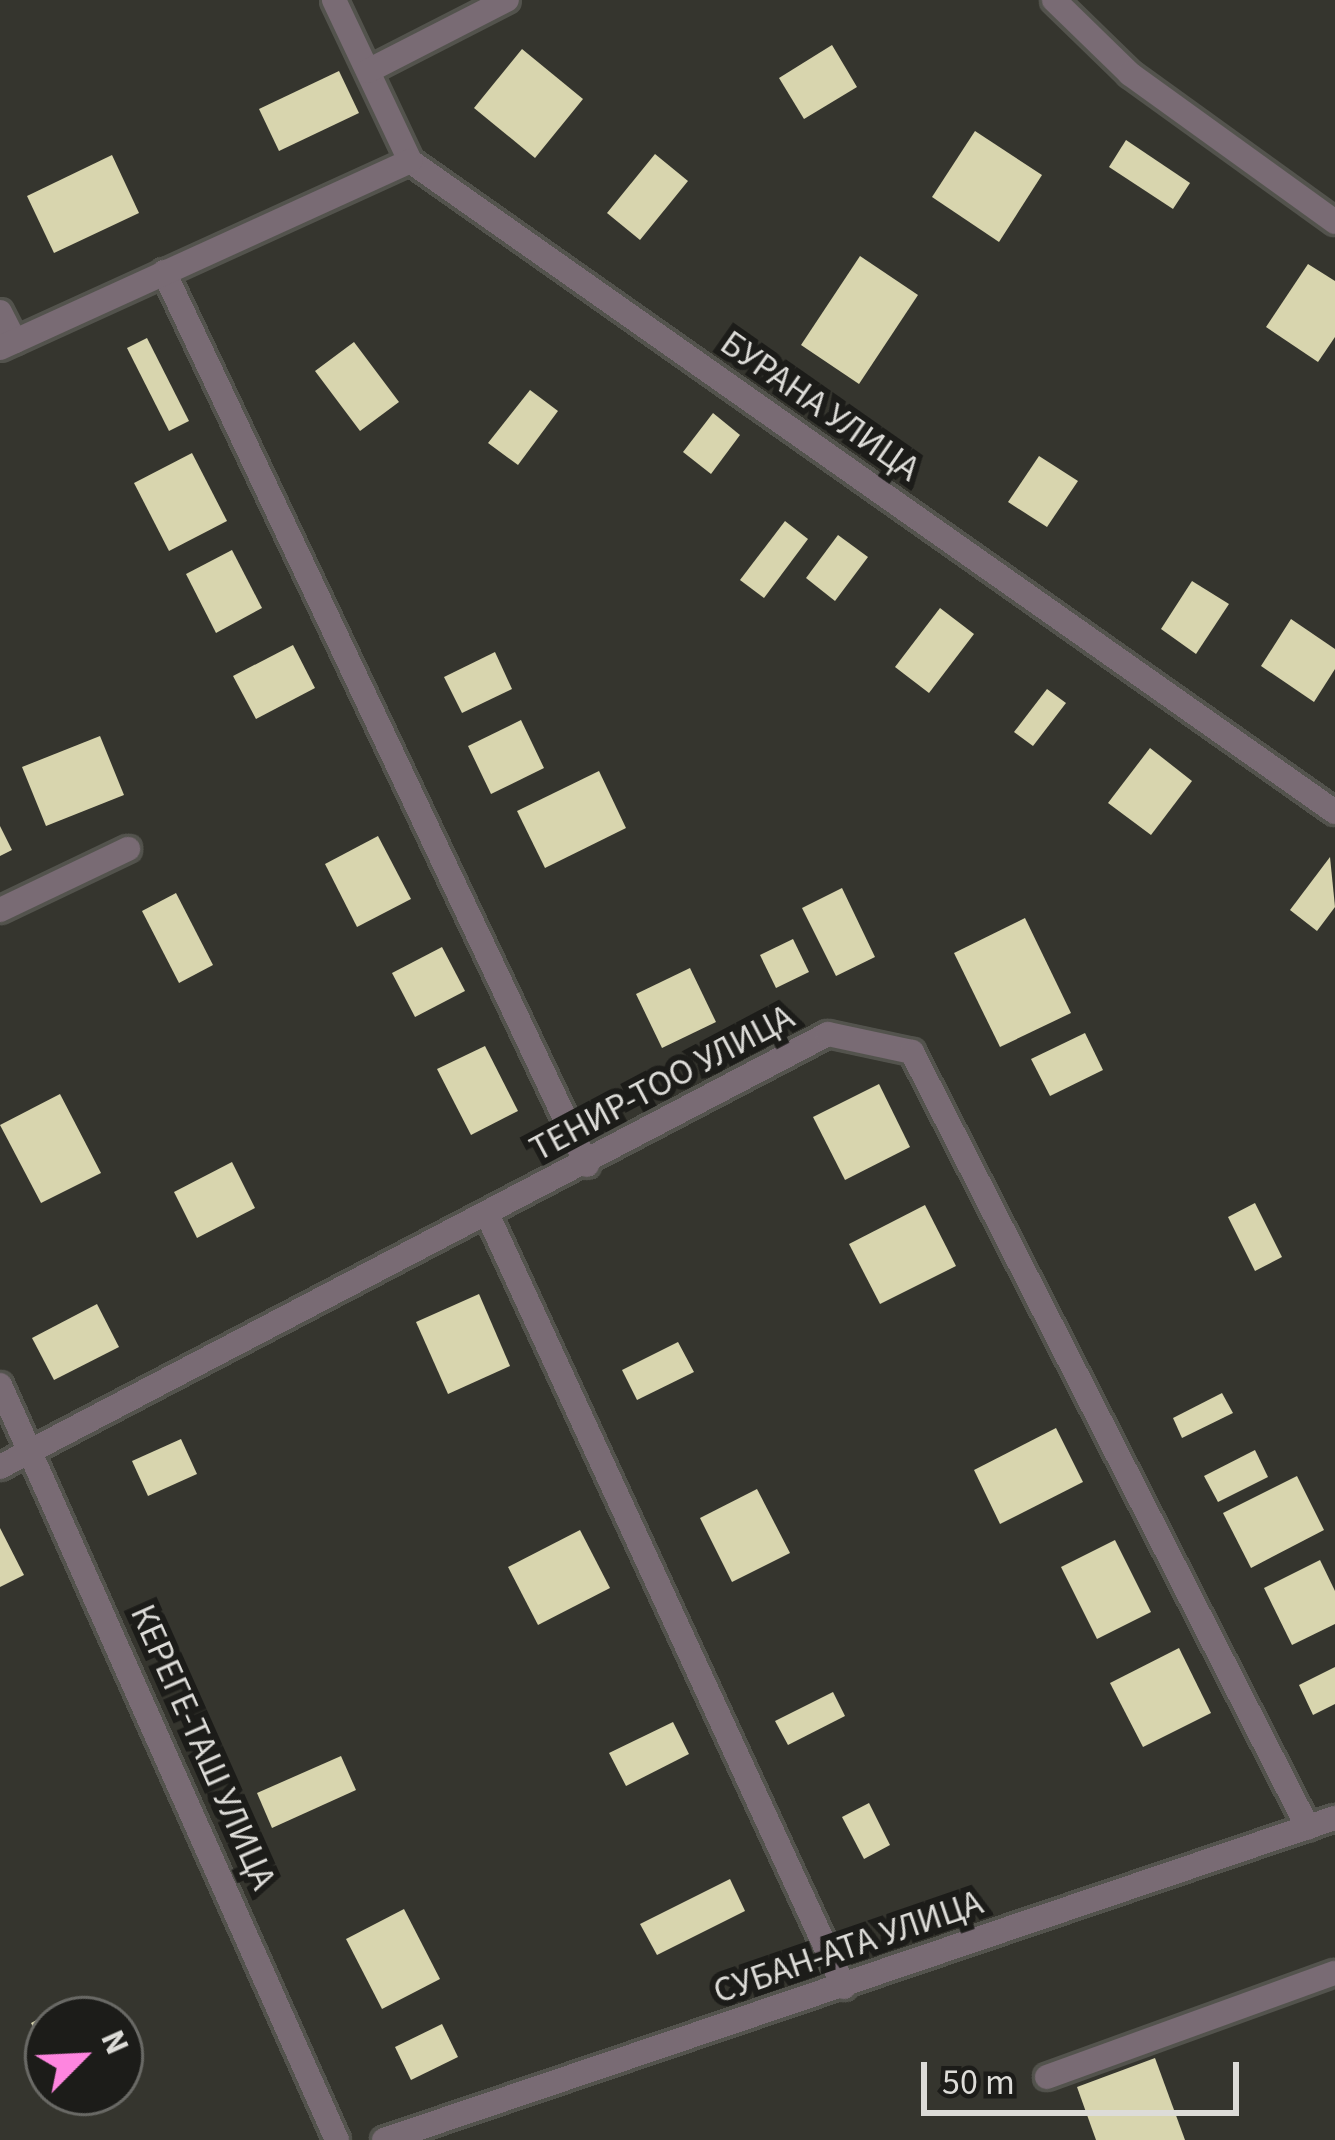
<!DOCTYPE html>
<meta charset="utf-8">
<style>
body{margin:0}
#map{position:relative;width:1335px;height:2140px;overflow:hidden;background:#35352e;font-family:"Source Sans 3",sans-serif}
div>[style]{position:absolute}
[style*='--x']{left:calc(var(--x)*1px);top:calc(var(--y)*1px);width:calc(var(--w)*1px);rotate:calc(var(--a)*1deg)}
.building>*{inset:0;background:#d8d5ae}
.roads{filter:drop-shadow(3px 0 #53534d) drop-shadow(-3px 0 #53534d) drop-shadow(0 3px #53534d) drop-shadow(0 -3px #53534d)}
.service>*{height:24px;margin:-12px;padding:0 12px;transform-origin:12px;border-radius:12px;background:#796b74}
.minor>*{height:24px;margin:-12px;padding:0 12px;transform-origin:12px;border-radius:12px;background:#796b74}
span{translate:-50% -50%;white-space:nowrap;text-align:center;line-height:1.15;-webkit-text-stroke:12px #1c1c19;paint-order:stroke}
.street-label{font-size:36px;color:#dddcd8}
.north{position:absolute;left:24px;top:1996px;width:120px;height:120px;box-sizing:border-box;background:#1c1c19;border:3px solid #696965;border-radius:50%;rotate:66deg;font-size:33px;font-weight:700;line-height:48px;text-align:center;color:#dddcd8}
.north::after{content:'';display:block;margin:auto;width:42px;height:54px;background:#fe85df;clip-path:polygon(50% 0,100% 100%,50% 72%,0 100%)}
.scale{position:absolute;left:921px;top:2062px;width:318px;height:54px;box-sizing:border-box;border:6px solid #dddcd8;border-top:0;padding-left:15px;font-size:36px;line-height:42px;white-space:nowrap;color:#dddcd8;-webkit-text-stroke:9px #1c1c19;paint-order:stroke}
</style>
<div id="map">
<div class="building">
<i style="clip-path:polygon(832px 45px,857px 87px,804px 119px,779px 78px)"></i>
<i style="clip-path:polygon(522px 49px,583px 99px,535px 158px,474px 108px)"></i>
<i style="clip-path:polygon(339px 71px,359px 113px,279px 151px,259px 109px)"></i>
<i style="clip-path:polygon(975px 131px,1042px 175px,999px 242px,932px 197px)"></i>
<i style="clip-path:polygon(1126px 140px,1190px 183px,1173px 209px,1109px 167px)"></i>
<i style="clip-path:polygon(655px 154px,688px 181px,640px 240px,607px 213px)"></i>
<i style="clip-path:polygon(112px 155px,139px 213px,54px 253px,27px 196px)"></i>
<i style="clip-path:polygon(860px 256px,918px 295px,859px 384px,801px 345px)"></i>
<i style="clip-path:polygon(1308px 264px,1335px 281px,1335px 337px,1318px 362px,1266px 327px)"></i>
<i style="clip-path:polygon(147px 338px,189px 421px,169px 431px,127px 348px)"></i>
<i style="clip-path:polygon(354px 342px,399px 402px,360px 431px,315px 371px)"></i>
<i style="clip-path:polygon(530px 390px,558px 411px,518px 465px,488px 443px)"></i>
<i style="clip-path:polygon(713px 413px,740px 435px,711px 474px,683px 452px)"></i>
<i style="clip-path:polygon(192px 453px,227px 521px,169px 551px,134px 483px)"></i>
<i style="clip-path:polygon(1039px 456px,1078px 481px,1047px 527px,1008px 502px)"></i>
<i style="clip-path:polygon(785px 521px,808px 539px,764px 598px,740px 580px)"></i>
<i style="clip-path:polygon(838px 535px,868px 557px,835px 601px,806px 578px)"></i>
<i style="clip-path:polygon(232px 550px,262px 608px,216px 633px,186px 574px)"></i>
<i style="clip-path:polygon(1192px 581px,1229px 604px,1196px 654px,1161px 629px)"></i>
<i style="clip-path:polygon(940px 608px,974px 634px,929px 693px,895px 667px)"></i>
<i style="clip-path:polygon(1291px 619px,1335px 649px,1335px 669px,1314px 702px,1261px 666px)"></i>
<i style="clip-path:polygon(293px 645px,315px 688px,256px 719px,233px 676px)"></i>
<i style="clip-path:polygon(495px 652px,512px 689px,462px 713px,444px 677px)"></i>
<i style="clip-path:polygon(1047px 689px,1066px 703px,1033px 746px,1014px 732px)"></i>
<i style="clip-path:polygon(521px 720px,544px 768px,491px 794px,468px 746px)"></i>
<i style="clip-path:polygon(100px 736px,124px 795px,46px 826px,22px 767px)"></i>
<i style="clip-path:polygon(1150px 748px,1192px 781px,1151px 835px,1108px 803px)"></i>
<i style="clip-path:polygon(599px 771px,626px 828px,545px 868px,517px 811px)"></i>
<i style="clip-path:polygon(0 826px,12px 850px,0 856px)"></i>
<i style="clip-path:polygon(378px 836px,411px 899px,357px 927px,325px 864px)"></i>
<i style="clip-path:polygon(1330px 857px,1335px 907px,1317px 931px,1290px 910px)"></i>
<i style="clip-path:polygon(842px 888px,875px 957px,836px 976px,802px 908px)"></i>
<i style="clip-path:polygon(176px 893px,213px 965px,179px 983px,142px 911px)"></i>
<i style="clip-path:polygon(1025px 918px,1071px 1013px,1000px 1047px,954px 953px)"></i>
<i style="clip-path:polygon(793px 939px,809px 972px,776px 988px,760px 955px)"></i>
<i style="clip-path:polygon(442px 947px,465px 991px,415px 1017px,392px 973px)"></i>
<i style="clip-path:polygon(690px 968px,716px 1022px,662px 1048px,636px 994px)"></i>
<i style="clip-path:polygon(1085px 1033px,1103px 1070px,1050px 1096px,1031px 1059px)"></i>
<i style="clip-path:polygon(485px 1046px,518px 1111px,471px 1135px,437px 1069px)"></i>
<i style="clip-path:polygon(879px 1084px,910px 1147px,845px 1180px,813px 1117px)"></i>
<i style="clip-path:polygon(60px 1094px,101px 1173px,41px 1203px,0 1125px)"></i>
<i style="clip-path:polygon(232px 1162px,255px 1208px,197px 1238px,174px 1192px)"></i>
<i style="clip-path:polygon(1255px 1203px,1282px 1257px,1255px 1271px,1228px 1217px)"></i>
<i style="clip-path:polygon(925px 1205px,956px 1266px,880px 1304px,849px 1244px)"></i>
<i style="clip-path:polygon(479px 1294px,510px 1366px,448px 1394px,416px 1322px)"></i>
<i style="clip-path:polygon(97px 1304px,119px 1347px,54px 1380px,32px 1338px)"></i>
<i style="clip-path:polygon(678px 1342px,694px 1372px,637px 1400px,622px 1370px)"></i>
<i style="clip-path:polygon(1222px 1393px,1233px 1413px,1182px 1438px,1173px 1418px)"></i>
<i style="clip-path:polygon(1056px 1428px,1083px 1482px,1000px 1524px,974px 1470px)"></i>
<i style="clip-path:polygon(181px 1439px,197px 1474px,148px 1496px,132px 1461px)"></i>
<i style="clip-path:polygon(1255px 1450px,1268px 1477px,1218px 1502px,1204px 1476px)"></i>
<i style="clip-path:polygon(1297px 1476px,1324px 1530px,1251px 1568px,1223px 1513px)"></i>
<i style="clip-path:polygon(757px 1489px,790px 1553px,732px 1582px,700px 1518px)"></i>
<i style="clip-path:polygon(0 1528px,24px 1575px,0 1587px)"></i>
<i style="clip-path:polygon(580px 1530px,610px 1588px,538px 1625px,508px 1567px)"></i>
<i style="clip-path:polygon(1115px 1540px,1151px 1612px,1097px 1639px,1061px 1567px)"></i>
<i style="clip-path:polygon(1320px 1560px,1335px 1591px,1335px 1624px,1292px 1645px,1264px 1588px)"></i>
<i style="clip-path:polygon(1179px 1648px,1211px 1713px,1143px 1747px,1110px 1683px)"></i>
<i style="clip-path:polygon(1335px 1667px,1335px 1704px,1313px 1715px,1299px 1685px)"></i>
<i style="clip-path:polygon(833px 1692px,845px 1716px,788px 1745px,775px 1721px)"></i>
<i style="clip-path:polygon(673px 1722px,689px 1754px,626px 1786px,609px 1753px)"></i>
<i style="clip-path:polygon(341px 1756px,356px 1790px,272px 1828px,257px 1793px)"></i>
<i style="clip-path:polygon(869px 1803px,890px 1845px,864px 1859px,842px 1817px)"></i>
<i style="clip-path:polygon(730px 1879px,745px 1911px,657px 1955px,640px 1924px)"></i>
<i style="clip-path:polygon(404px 1909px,440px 1979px,382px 2009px,346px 1939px)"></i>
<i style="clip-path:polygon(67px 2004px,76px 2020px,48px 2020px,48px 2056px,31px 2023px)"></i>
<i style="clip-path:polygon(442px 2024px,458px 2057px,411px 2080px,395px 2047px)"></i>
<i style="clip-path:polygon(1155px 2058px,1185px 2140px,1096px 2140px,1077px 2087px)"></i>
</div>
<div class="roads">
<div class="service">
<i style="--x:1047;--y:2077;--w:306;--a:-19.9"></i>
</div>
<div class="minor">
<i style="--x:334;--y:0;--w:178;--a:64.7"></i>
<i style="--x:410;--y:161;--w:1131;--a:35.14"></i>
<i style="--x:1054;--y:0;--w:106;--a:44.2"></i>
<i style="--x:1130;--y:74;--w:253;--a:35.8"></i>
<i style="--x:368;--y:71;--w:156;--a:-27.1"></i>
<i style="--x:164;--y:272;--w:988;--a:64.65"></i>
<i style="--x:0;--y:312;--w:33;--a:63"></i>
<i style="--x:0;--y:348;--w:451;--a:-24.5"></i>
<i style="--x:0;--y:910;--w:142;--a:-25.5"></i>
<i style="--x:489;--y:1218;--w:847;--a:65.22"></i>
<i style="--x:0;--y:1385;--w:827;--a:65.95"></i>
<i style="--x:0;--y:1467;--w:934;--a:-27.61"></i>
<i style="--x:828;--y:1034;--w:86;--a:12.1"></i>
<i style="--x:912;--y:1052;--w:871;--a:62.96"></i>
<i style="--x:384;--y:2140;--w:1004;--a:-18.71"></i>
</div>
</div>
<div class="street-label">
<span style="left:820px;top:406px;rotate:35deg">БУРАНА УЛИЦА</span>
<span style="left:662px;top:1083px;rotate:-28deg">ТЕНИР-ТОО УЛИЦА</span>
<span style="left:203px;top:1747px;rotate:66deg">КЕРЕГЕ-ТАШ УЛИЦА</span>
<span style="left:848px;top:1947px;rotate:-19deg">СУБАН-АТА УЛИЦА</span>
</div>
<div class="north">N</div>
<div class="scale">50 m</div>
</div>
